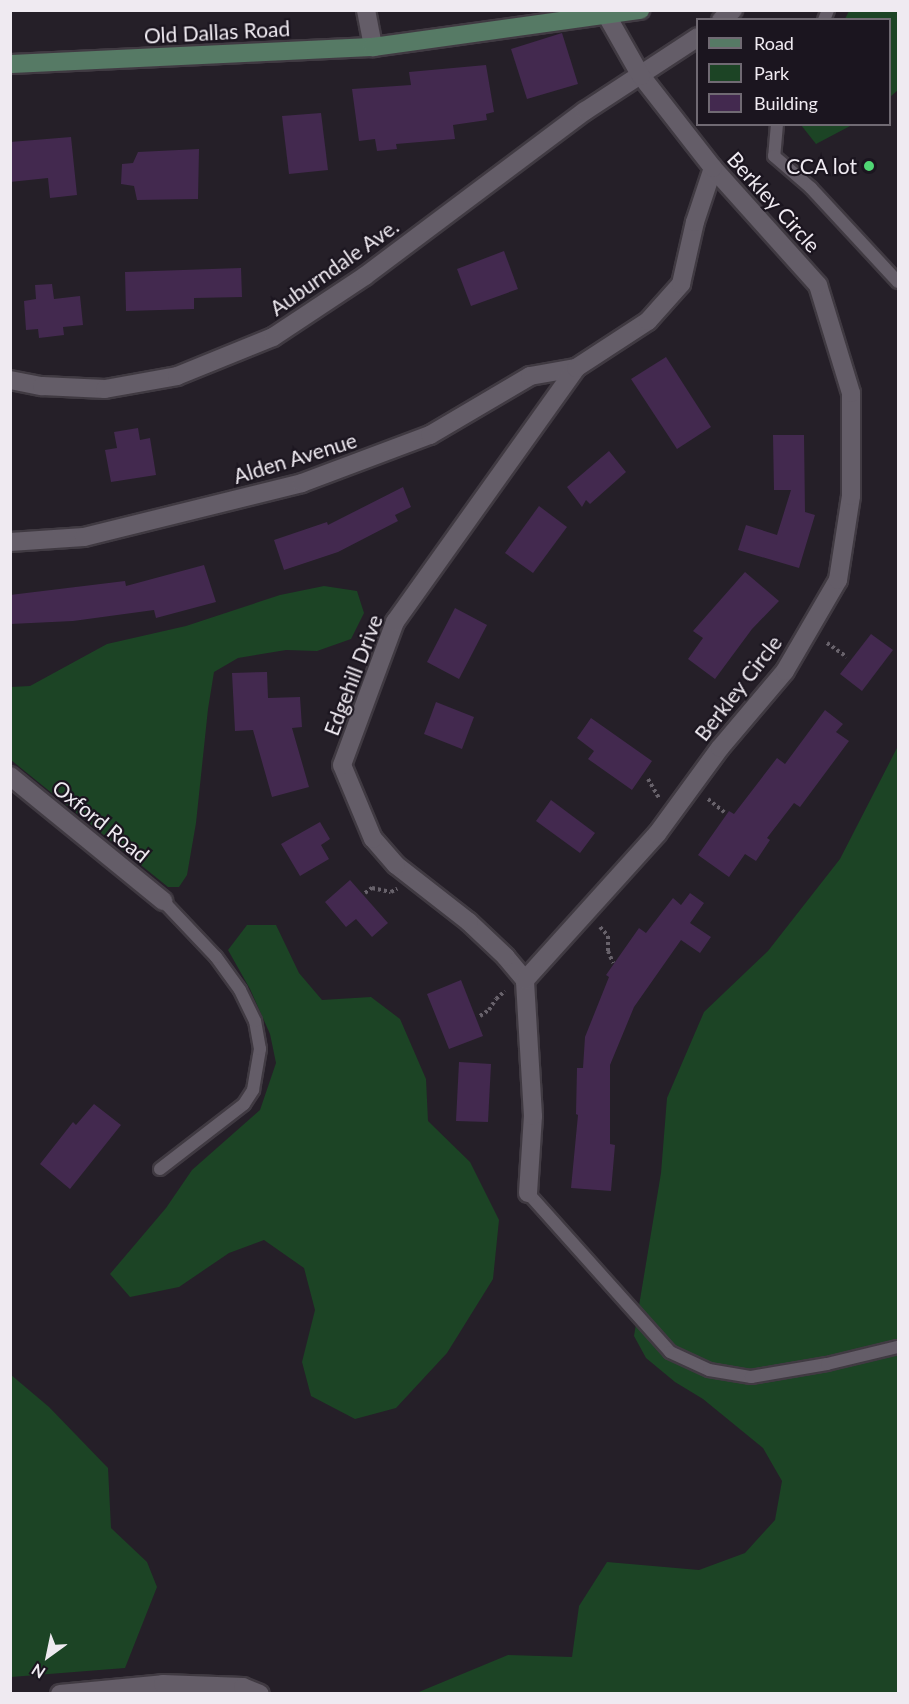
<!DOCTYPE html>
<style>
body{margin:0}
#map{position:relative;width:909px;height:1704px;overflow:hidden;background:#251f28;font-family:Lato,sans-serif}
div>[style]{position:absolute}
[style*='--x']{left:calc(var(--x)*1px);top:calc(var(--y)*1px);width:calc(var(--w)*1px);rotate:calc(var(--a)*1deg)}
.green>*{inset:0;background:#1c4425}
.building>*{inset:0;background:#43294f}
.path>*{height:4px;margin-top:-2px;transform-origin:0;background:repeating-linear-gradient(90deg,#68626b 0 3px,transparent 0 6px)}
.roads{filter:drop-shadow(2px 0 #403a42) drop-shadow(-2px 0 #403a42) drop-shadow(0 2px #403a42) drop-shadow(0 -2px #403a42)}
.lane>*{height:12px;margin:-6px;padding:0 6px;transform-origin:6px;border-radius:6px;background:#645d68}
.street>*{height:18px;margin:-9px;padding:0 9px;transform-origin:9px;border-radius:9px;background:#645d68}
.secondary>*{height:18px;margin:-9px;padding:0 9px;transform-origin:9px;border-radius:9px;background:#567a65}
.dots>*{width:16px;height:16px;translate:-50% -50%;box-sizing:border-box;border:3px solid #1b151f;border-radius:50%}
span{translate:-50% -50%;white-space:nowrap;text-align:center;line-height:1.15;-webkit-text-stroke:4.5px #1b151f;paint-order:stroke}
.street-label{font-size:21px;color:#efeaf1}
.poi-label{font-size:21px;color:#efeaf1}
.right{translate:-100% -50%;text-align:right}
.frame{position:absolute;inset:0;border:12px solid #efeaf1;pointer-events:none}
.legend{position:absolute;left:696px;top:18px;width:195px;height:108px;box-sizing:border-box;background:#1b151f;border:2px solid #706a73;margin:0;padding:8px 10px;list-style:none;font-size:18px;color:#efeaf1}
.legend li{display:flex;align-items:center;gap:12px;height:30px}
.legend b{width:30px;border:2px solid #706a73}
.north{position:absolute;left:18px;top:1626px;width:60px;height:60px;-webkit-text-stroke:4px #1b151f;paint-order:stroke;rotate:213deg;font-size:16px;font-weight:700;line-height:24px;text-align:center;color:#efeaf1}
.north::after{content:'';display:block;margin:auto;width:21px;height:27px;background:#efeaf1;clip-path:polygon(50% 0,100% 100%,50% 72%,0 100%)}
</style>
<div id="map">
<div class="green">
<i style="clip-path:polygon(849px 11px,898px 11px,898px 90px,890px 97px,890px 20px,845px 19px)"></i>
<i style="clip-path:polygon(801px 125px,852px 125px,816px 144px)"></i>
<i style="clip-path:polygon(324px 586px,357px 591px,364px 613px,351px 639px,317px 651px,286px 650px,238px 658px,214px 672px,208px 709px,196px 823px,187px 875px,179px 887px,168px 887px,11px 760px,11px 687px,30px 686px,107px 644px,186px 626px,280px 595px)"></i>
<i style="clip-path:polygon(898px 746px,898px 1693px,414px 1694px,508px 1655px,572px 1657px,579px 1606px,607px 1562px,699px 1570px,745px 1553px,775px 1520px,782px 1481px,763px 1448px,703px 1399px,675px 1382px,646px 1358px,634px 1336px,661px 1173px,667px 1098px,704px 1012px,768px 951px,840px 859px)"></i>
<i style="clip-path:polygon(247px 925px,276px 925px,299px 973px,322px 1000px,371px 997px,400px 1019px,426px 1079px,428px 1121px,470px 1162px,499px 1220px,493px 1279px,447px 1353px,396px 1408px,355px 1419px,311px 1396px,302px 1362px,315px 1310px,304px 1268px,264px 1240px,229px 1253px,179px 1287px,130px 1297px,110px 1274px,166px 1208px,192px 1170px,260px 1110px,276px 1063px,270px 1034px,250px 989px,228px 950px)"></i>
<i style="clip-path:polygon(10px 1374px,49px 1407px,108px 1468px,111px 1528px,147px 1562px,157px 1587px,125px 1668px,11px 1677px)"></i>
</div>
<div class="building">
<i style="clip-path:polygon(562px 33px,578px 84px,527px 99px,511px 49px)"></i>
<i style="clip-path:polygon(486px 65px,494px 112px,486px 114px,487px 120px,453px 125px,455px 139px,396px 144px,397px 149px,377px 151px,375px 139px,359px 141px,352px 89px,411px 85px,409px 72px)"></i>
<i style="clip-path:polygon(321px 113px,328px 170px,289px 174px,282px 116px)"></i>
<i style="clip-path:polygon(71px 137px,77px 195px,50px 198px,48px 178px,10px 182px,10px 142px)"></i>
<i style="clip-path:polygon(199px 149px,198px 199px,137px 200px,134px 186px,121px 184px,122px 164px,133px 163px,138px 152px)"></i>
<i style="clip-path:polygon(504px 251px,518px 289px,471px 306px,457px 269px)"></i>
<i style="clip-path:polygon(241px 268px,242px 297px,194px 298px,194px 309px,126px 311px,125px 272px)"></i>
<i style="clip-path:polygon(52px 284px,54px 299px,80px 296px,83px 325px,63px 327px,64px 335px,39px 338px,38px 329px,26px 330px,24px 301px,36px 299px,35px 285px)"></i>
<i style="clip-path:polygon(666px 357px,711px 427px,677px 449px,631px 379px)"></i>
<i style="clip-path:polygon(138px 428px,140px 440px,150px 438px,156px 475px,111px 482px,105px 450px,117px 448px,114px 432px)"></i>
<i style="clip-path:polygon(773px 435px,804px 435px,805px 512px,815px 515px,799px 568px,738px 550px,746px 525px,777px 535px,791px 490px,774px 490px)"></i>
<i style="clip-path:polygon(609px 451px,626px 472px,590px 504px,586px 500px,582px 507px,567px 487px)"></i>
<i style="clip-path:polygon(403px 487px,411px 507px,395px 515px,398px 521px,338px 552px,284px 570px,274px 540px,327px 522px,328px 525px)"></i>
<i style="clip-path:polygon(539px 506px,567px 527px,533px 573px,505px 553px)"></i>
<i style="clip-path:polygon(204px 565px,216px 602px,156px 618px,154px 610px,73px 621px,10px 624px,10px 595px,125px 581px,126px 586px)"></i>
<i style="clip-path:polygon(745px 572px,779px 601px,752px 629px,715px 679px,688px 659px,703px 638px,693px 631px)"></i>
<i style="clip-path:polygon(455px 608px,487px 625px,459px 679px,427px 662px)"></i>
<i style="clip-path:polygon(871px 634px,893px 650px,862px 691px,840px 674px)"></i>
<i style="clip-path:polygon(267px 672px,268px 698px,300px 697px,302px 727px,292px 728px,309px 787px,272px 797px,253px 730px,235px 731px,232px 673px)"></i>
<i style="clip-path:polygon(436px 702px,474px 717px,462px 749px,424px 734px)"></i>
<i style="clip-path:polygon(825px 710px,843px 724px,836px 732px,849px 741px,800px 807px,794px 803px,767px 838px,770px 840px,756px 861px,745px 854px,729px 877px,698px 855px,729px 811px,734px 814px,777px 758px,785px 764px)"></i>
<i style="clip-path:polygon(591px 718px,652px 761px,632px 790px,588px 759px,594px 751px,577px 738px)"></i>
<i style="clip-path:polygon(551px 800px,595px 833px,580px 853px,536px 821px)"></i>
<i style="clip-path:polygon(320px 822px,330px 839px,321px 845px,329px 859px,300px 876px,281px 844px)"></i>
<i style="clip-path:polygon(350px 880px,388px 923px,372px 937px,356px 919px,346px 927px,325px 902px)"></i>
<i style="clip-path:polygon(690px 893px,704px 903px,690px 923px,711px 937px,700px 953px,681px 940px,634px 1007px,610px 1065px,610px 1144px,615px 1145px,611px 1191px,571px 1188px,578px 1115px,576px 1114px,577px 1068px,583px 1068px,585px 1037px,609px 977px,606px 975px,639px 928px,646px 933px,673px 898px,681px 905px)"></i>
<i style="clip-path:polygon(461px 980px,483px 1036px,449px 1049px,427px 994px)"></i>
<i style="clip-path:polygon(459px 1062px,491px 1064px,488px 1122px,456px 1121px)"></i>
<i style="clip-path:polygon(94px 1104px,121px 1125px,70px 1189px,40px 1164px,73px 1122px,76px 1125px)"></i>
</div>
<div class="path">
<i style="--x:827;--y:643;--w:24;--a:35"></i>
<i style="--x:648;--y:779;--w:22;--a:60"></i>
<i style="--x:708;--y:799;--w:21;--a:39"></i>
<i style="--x:365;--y:893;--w:9;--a:-36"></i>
<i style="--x:372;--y:888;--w:19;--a:12"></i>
<i style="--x:391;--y:892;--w:7;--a:-27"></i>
<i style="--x:600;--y:927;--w:12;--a:48"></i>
<i style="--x:608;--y:936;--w:15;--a:90"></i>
<i style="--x:608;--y:951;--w:13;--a:67"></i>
<i style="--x:480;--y:1016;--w:11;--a:-34"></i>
<i style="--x:489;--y:1010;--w:13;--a:-58"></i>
<i style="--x:496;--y:999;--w:12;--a:-42"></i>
</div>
<div class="roads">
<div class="lane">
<i style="--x:824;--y:20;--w:11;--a:-68"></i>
<i style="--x:777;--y:124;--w:32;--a:95"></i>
<i style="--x:774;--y:156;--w:49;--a:40.9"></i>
<i style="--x:811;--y:188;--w:128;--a:47.2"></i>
<i style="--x:160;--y:1169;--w:106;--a:-37.7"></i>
<i style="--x:244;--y:1104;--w:17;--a:-57"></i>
<i style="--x:253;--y:1090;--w:42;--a:-80.3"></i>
<i style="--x:260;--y:1049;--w:28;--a:-100"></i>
<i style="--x:255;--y:1021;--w:34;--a:-116"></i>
<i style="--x:240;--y:990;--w:41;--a:-126"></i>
<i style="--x:216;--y:957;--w:77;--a:-133.4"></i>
<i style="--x:528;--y:1193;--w:213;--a:48.2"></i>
<i style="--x:670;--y:1352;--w:43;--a:24.8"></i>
<i style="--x:709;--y:1370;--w:43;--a:9.5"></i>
<i style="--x:751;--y:1377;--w:77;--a:-9.7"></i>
<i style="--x:827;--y:1364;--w:73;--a:-13.5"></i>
</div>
<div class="street">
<i style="--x:366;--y:10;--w:38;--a:79"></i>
<i style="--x:721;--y:20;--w:16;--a:-40"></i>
<i style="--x:10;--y:380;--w:33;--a:11"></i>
<i style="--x:42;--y:386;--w:63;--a:2.7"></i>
<i style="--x:105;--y:389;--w:73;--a:-10.2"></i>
<i style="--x:177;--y:376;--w:104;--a:-22.1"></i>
<i style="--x:273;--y:337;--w:110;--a:-33.5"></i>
<i style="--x:365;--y:276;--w:275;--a:-36.9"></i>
<i style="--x:585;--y:111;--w:135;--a:-33.2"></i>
<i style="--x:10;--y:542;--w:74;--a:-3.9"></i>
<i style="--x:84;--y:537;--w:225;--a:-13.9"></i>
<i style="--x:302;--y:483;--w:137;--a:-20.6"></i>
<i style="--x:430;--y:435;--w:116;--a:-30.5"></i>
<i style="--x:530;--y:376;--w:47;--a:-9.9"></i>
<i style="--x:10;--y:776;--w:198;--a:39.2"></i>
<i style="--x:525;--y:980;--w:30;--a:-130"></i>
<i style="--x:506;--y:957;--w:51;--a:-136.6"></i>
<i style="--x:469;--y:922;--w:93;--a:-142"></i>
<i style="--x:396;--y:865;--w:35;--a:-131"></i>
<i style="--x:373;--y:839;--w:80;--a:-112.7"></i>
<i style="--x:342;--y:765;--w:153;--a:-69.7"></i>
<i style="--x:395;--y:622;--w:312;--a:-54.5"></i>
<i style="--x:576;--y:368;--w:86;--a:-33.1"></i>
<i style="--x:648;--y:321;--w:50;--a:-48.3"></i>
<i style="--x:681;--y:284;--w:64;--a:-77.3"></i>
<i style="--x:695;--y:222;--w:57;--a:-71.6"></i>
<i style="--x:528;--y:1193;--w:77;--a:-86.3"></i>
<i style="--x:533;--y:1116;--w:136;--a:-93.4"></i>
<i style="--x:525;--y:980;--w:197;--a:-47.9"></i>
<i style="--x:657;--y:834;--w:107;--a:-53.8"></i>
<i style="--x:720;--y:748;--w:101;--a:-49.8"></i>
<i style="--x:785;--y:671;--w:105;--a:-59.8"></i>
<i style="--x:838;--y:580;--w:85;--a:-81.2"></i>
<i style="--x:851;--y:496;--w:103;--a:-90"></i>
<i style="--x:851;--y:393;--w:113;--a:-107"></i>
<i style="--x:818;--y:285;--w:157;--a:-131.9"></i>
<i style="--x:713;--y:168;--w:117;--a:-128"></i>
<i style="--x:641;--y:76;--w:69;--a:-119.5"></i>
<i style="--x:60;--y:1694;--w:103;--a:-5.5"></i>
<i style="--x:163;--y:1684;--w:80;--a:2.1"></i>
<i style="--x:243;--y:1687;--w:18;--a:22"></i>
</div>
<div class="secondary">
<i style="--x:10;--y:64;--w:363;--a:-2.7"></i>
<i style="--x:373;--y:47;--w:270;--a:-7.9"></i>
</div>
</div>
<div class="dots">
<i style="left:869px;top:166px;background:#50d674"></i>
</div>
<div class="street-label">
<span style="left:217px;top:32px;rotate:-3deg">Old Dallas Road</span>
<span style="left:774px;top:202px;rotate:48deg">Berkley Circle</span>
<span style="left:334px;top:267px;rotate:-35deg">Auburndale Ave.</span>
<span style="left:295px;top:458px;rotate:-17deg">Alden Avenue</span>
<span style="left:353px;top:675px;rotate:-69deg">Edgehill Drive</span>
<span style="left:738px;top:688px;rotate:-52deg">Berkley Circle</span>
<span style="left:101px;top:821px;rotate:39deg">Oxford Road</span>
</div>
<div class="poi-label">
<span class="right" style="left:857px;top:166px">CCA lot</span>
</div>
<div class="frame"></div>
<ul class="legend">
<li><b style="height:8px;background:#567a65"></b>Road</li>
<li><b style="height:16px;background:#1c4425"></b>Park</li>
<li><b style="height:16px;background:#43294f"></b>Building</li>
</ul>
<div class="north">N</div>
</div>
